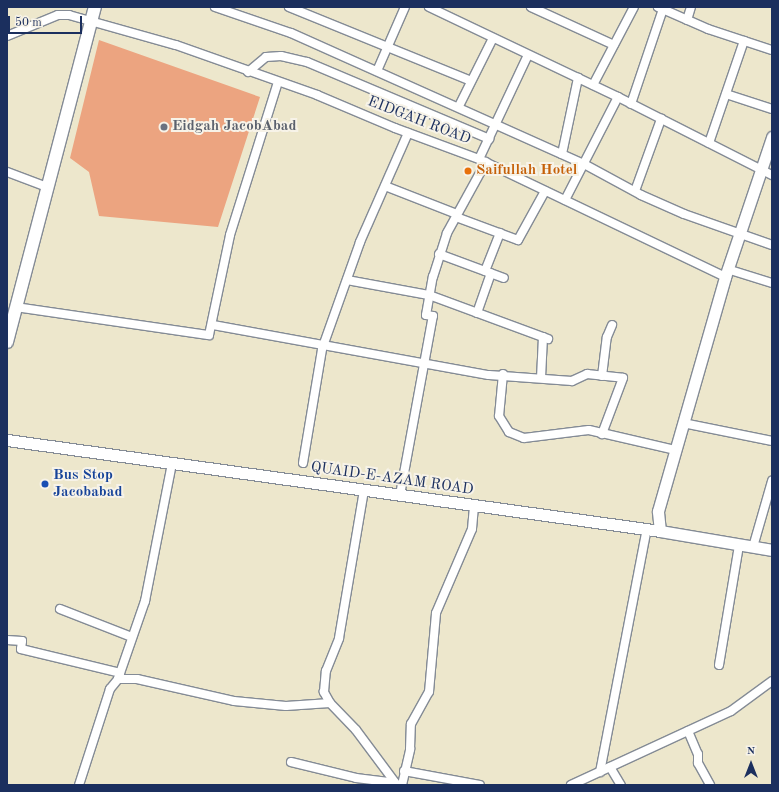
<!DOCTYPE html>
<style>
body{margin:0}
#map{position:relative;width:779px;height:792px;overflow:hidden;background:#ede7cc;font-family:"Old Standard TT",serif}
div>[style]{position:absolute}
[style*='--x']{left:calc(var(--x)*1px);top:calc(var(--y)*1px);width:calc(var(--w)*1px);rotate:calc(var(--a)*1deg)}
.building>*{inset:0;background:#eca480}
.roads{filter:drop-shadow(1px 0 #848b95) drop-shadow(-1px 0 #848b95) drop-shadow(0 1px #848b95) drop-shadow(0 -1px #848b95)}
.street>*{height:8px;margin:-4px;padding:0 4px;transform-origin:4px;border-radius:4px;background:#fff}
.secondary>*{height:11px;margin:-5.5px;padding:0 5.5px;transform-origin:5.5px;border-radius:5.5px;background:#fff}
.primary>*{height:12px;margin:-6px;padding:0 6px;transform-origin:6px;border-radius:6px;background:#fff}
.dots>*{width:11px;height:11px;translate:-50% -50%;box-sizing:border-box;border:2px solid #f7f3e8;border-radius:50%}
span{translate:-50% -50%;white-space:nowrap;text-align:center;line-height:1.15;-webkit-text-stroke:4px #f7f3e8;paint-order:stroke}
.street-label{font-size:15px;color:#1b2f5e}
.worship-label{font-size:15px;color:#5b616d;font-weight:700}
.left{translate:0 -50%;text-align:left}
.food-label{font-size:15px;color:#c56008;font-weight:700}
.transit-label{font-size:15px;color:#164399;font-weight:700}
.frame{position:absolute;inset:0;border:8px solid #1b2f5e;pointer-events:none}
.north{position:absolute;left:731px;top:744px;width:40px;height:40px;-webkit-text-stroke:3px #f7f3e8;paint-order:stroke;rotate:0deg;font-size:11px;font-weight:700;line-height:16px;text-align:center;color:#1b2f5e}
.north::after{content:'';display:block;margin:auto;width:14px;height:18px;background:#1b2f5e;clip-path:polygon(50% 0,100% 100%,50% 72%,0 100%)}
.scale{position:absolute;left:8px;top:16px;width:74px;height:18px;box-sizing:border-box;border:2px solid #1b2f5e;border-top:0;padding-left:5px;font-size:12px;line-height:14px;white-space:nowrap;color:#1b2f5e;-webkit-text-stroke:3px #f7f3e8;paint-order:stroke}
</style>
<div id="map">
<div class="building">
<i style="clip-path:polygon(99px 40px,260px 97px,218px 227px,99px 216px,89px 172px,70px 158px)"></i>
</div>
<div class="roads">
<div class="street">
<i style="--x:215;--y:7;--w:80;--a:18.9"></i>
<i style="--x:291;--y:33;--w:321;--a:24.1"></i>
<i style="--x:584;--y:164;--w:65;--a:28.5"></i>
<i style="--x:641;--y:195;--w:47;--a:23.8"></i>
<i style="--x:684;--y:214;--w:93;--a:19.4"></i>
<i style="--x:289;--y:7;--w:196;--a:22.1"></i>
<i style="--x:429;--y:7;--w:209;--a:25.5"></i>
<i style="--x:618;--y:97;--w:173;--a:26.9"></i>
<i style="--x:531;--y:7;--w:91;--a:24.6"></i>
<i style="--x:658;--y:7;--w:55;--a:23.7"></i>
<i style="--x:708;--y:29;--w:67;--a:18.2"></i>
<i style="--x:687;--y:20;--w:14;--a:-73"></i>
<i style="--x:7;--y:36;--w:55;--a:-22.4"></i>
<i style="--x:58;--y:15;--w:11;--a:0"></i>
<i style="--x:69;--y:15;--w:111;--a:15.7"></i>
<i style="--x:176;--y:45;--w:150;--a:19.5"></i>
<i style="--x:317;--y:95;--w:85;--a:22.9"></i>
<i style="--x:395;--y:128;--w:90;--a:20.3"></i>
<i style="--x:479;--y:159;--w:273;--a:25.6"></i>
<i style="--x:377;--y:71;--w:70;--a:-66.4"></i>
<i style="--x:248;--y:72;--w:23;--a:-40"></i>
<i style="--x:266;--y:57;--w:15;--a:-4"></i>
<i style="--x:281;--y:56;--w:27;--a:13"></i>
<i style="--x:307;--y:62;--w:198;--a:22.9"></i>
<i style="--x:593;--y:85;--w:88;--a:-62.3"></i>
<i style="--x:726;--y:94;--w:48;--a:18.1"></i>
<i style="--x:631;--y:104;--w:100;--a:-71.4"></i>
<i style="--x:459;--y:106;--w:76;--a:-63.4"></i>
<i style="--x:709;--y:143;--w:108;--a:-71.1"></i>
<i style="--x:562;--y:154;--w:78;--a:-78.1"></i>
<i style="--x:479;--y:159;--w:115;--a:-64.8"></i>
<i style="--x:7;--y:172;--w:43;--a:20.6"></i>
<i style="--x:385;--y:186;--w:77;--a:21.3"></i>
<i style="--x:635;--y:191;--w:77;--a:-70.1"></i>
<i style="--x:565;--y:200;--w:116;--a:-62.8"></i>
<i style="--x:456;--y:217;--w:66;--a:20.4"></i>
<i style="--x:518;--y:240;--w:56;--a:-61.1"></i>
<i style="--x:439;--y:254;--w:69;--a:20.3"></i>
<i style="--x:727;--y:269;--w:47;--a:17.3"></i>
<i style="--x:485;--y:271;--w:41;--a:-68.5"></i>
<i style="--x:347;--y:280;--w:83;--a:10.4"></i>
<i style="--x:429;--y:295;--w:127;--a:20.3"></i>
<i style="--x:16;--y:307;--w:195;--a:8.3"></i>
<i style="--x:209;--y:335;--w:102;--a:-78.1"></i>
<i style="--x:230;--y:235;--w:160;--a:-72.6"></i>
<i style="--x:477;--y:313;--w:42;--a:-70.7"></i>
<i style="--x:213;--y:325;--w:280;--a:10.3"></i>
<i style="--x:489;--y:375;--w:83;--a:4.1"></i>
<i style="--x:572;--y:381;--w:17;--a:-25"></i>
<i style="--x:587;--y:374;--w:36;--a:6"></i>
<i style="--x:623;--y:378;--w:60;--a:110.6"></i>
<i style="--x:503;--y:374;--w:42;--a:95.4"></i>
<i style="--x:499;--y:416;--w:19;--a:58"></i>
<i style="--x:509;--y:432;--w:16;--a:22"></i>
<i style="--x:524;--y:438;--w:65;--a:-7"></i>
<i style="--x:589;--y:430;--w:88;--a:13.1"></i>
<i style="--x:602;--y:376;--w:39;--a:-83"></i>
<i style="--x:607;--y:337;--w:13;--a:-67"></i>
<i style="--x:541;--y:378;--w:41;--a:-87.2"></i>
<i style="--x:683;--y:423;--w:91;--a:11.4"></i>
<i style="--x:303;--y:463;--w:116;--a:-80.5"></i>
<i style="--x:322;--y:349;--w:114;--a:-70.4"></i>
<i style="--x:360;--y:242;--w:119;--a:-66.2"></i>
<i style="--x:400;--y:495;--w:182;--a:-79.6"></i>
<i style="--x:433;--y:316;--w:7;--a:-172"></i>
<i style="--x:426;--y:315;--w:39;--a:-80"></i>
<i style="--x:433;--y:277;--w:46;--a:-72.3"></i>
<i style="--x:447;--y:233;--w:81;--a:-61.2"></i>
<i style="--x:753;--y:547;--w:69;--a:-73.9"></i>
<i style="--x:60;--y:609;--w:77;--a:21.3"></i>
<i style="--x:7;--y:640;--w:15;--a:4"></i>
<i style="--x:22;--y:641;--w:8;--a:97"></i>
<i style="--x:21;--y:649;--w:102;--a:13.6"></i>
<i style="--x:719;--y:665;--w:122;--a:-80.5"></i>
<i style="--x:118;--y:679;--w:83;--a:-70.9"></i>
<i style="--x:145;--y:601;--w:140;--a:-78.9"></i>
<i style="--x:330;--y:703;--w:13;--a:-119"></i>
<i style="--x:324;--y:692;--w:21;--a:-85"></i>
<i style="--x:326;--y:671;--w:35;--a:-68"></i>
<i style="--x:339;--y:638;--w:150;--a:-80.4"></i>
<i style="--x:688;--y:731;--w:25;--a:67"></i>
<i style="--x:698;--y:754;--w:9;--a:90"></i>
<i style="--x:698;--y:763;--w:25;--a:61"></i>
<i style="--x:291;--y:762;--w:67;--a:13.8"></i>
<i style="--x:356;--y:778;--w:39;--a:7"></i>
<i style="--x:610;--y:767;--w:21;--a:59"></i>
<i style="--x:404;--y:771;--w:77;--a:10.4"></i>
<i style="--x:600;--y:772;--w:248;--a:-79.1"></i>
<i style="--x:79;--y:785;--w:101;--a:-72.1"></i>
<i style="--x:110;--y:689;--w:13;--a:-51"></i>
<i style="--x:118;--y:679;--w:19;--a:0"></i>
<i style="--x:137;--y:679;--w:99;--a:12.8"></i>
<i style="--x:234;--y:701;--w:52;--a:5.5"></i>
<i style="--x:286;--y:706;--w:44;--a:-3.9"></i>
<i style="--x:330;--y:703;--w:37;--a:46"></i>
<i style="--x:356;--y:730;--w:69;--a:53.3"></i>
<i style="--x:402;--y:785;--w:37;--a:-77"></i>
<i style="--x:410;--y:749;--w:25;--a:-88"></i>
<i style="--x:411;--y:724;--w:37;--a:-61"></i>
<i style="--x:429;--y:692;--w:79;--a:-84.9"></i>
<i style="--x:436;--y:613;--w:91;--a:-66.8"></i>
<i style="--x:472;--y:529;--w:23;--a:-85"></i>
<i style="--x:571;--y:785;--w:176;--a:-24.8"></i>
<i style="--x:731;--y:711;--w:51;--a:-36.2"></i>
</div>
<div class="secondary">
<i style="--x:7;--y:440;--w:659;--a:7.93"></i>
<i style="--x:660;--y:531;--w:114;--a:9.6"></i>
<i style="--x:660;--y:531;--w:20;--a:-96"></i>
<i style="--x:658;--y:511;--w:243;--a:-74"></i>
<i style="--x:725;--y:277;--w:148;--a:-71.4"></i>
</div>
<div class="primary">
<i style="--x:7;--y:342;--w:346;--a:-75.3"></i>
</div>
</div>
<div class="dots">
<i style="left:164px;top:127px;background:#6b7280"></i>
<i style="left:468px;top:171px;background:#e8710a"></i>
<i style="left:45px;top:484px;background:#1a4fb4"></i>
</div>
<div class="street-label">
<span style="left:419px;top:121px;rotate:21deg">EIDGAH ROAD</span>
<span style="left:392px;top:479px;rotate:8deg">QUAID-E-AZAM ROAD</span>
</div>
<div class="worship-label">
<span class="left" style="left:172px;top:127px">Eidgah JacobAbad</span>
</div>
<div class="food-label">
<span class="left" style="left:476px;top:171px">Saifullah Hotel</span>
</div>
<div class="transit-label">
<span class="left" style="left:53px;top:484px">Bus Stop<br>Jacobabad</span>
</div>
<div class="frame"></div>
<div class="north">N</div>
<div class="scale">50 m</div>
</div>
